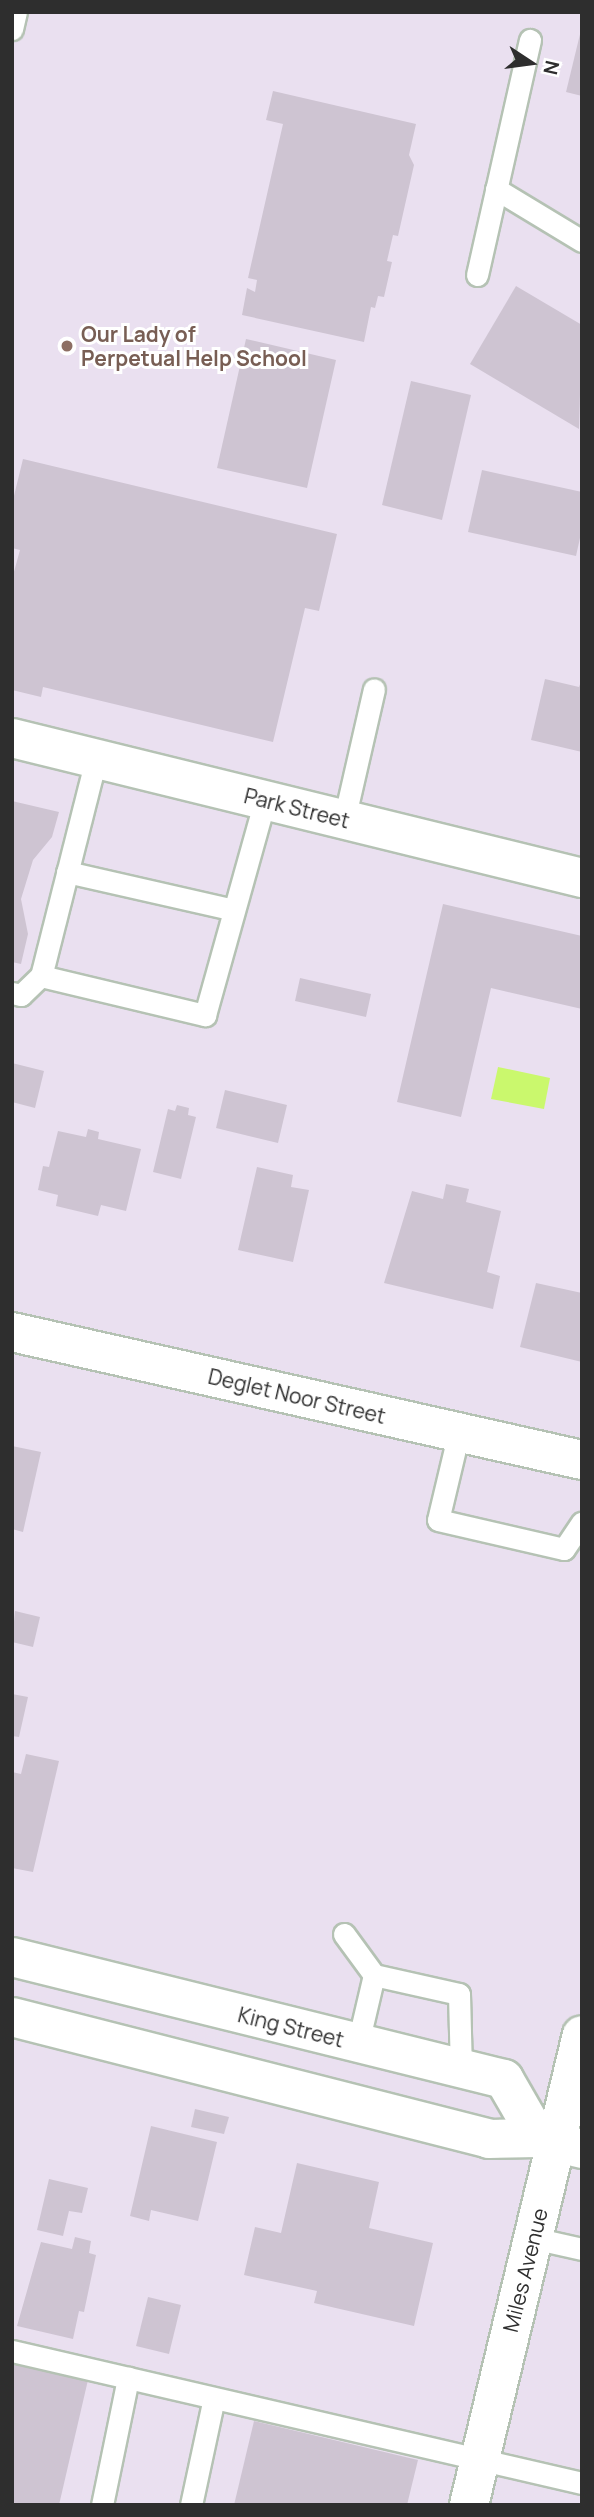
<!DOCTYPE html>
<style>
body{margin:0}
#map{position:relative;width:594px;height:2517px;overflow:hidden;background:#eae0f0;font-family:Manrope,sans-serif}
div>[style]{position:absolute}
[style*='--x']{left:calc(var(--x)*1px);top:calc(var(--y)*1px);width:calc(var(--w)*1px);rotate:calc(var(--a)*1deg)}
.water>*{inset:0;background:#caf86d}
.building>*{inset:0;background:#cec4d2}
.roads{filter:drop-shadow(2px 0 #b5c2b4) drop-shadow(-2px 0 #b5c2b4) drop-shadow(0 2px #b5c2b4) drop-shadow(0 -2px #b5c2b4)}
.service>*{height:21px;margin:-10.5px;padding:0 10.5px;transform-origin:10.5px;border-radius:10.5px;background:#fff}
.minor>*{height:38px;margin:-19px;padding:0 19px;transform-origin:19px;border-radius:19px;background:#fff}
.tertiary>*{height:38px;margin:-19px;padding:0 19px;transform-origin:19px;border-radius:19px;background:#fff}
.dots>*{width:19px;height:19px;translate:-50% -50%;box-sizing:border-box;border:4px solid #fff;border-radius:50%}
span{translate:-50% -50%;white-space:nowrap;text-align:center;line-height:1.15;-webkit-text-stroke:6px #fff;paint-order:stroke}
.education-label{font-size:21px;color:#785e54;font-weight:700}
.left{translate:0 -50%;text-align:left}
.street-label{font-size:21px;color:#2e2e2e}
.frame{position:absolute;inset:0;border:14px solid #2e2e2e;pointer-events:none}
.north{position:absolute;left:496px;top:28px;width:70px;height:70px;-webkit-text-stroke:5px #fff;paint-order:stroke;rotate:103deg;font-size:19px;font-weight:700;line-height:28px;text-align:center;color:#2e2e2e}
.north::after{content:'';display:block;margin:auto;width:24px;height:32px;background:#2e2e2e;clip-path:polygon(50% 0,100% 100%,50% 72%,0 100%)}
</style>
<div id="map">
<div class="water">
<i style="clip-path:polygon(498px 1067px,550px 1078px,544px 1109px,491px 1099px)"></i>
</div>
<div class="building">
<i style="clip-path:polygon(581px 30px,582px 31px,582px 96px,566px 92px)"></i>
<i style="clip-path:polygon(273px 91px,416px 124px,409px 155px,414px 165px,398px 236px,393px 235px,387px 261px,392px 262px,384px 297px,378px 296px,375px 308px,371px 307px,364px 342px,242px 315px,247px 288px,255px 292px,257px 280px,248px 278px,283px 124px,266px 120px)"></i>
<i style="clip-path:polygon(516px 286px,582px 325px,579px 429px,470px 364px)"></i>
<i style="clip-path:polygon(246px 339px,336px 360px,307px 488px,217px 468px)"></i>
<i style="clip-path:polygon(411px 381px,471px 395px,442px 520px,382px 505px)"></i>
<i style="clip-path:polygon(23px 459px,337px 534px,319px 611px,305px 608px,273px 742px,43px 687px,41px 697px,12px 690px,12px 579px,20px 550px,12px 548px,12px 504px)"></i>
<i style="clip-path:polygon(482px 470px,582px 492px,582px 529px,576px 556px,468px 532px)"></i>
<i style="clip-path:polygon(545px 679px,579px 687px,582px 679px,582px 752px,531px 740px)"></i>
<i style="clip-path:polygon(12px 801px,59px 812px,52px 837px,33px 860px,21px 899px,28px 934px,21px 964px,12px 962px)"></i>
<i style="clip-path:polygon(443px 904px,582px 936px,582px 1009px,491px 988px,461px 1117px,397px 1102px)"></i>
<i style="clip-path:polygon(300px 978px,371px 994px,366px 1017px,295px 1001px)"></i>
<i style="clip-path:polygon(12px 1063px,44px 1071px,35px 1108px,12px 1102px)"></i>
<i style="clip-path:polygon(225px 1090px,287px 1105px,278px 1143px,216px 1128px)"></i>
<i style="clip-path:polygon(177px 1105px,189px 1108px,188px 1115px,196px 1117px,181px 1179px,153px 1172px,168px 1109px,175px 1111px)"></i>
<i style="clip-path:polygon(88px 1129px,99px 1132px,98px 1139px,141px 1149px,126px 1211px,101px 1205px,98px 1216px,56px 1206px,58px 1195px,38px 1190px,43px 1166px,49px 1167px,58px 1131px,86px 1137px)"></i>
<i style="clip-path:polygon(257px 1167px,293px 1175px,291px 1187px,309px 1190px,293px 1262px,238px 1250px)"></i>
<i style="clip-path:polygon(446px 1184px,469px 1189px,466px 1202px,501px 1211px,487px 1272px,500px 1276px,493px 1309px,384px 1283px,412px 1191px,443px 1199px)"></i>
<i style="clip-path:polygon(536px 1283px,582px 1293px,582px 1362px,520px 1347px)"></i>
<i style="clip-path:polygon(12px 1446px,41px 1452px,23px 1532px,12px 1529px)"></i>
<i style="clip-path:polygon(15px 1611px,40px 1617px,33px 1647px,12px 1642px)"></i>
<i style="clip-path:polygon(12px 1694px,28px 1697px,19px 1737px,12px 1736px)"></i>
<i style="clip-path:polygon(26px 1754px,59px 1761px,33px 1872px,12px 1868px,12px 1772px,21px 1774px)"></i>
<i style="clip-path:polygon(195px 2109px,229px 2117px,224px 2134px,191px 2127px)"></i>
<i style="clip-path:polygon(151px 2126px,217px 2142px,198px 2221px,151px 2210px,149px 2221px,130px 2216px)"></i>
<i style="clip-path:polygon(297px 2163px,379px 2182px,369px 2228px,433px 2243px,414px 2326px,314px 2303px,317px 2291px,244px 2275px,255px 2227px,281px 2233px)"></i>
<i style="clip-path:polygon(49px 2179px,88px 2188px,82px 2213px,69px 2211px,63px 2236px,37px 2230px)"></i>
<i style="clip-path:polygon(75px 2237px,91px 2241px,89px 2253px,96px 2255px,84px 2312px,79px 2311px,73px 2339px,17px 2326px,41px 2242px,72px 2249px)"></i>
<i style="clip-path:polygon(148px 2297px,181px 2305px,169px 2354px,136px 2346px)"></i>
<i style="clip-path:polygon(12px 2363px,88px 2380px,59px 2505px,12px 2505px)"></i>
<i style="clip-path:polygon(254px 2421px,418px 2460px,407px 2505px,234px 2505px)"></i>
</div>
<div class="roads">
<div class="service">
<i style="--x:12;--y:29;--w:17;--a:-77"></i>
<i style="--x:496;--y:189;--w:100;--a:31.2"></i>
<i style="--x:477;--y:275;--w:241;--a:-77.3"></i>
<i style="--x:96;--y:759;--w:224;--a:104.2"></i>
<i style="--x:41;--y:976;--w:169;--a:13.4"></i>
<i style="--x:205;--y:1015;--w:223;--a:-74.4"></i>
<i style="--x:344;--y:820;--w:134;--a:-77.1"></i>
<i style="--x:67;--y:872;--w:171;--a:12.8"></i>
<i style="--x:12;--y:993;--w:9;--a:13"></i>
<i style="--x:21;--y:995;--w:28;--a:-44"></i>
<i style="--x:459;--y:1432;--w:90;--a:103.4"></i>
<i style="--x:438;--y:1520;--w:129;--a:13"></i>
<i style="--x:564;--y:1549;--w:32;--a:-56"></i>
<i style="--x:344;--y:1934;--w:51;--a:53.8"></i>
<i style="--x:374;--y:1975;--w:87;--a:12.6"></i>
<i style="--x:459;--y:1994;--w:75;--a:88.5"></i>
<i style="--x:358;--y:2043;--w:70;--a:-76.8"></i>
<i style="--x:533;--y:2238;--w:50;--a:12.7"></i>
<i style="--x:12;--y:2351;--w:585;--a:13.04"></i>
<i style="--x:102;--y:2505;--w:130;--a:-78.4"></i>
<i style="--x:191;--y:2505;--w:109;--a:-77.9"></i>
</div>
<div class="minor">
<i style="--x:12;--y:738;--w:587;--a:13.8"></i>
<i style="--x:12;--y:1332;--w:584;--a:12.66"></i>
<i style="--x:12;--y:1957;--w:507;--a:13.93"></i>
<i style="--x:504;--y:2079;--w:68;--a:60"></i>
<i style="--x:12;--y:2017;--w:492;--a:14.3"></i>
<i style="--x:489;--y:2139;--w:49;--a:-1.2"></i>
<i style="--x:538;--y:2138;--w:45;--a:14"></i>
</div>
<div class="tertiary">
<i style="--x:469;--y:2505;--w:483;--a:-76.5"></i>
</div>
</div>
<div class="dots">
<i style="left:67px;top:346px;background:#8d6e63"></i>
</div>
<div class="education-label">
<span class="left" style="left:81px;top:346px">Our Lady of<br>Perpetual Help School</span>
</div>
<div class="street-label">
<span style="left:297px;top:808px;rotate:14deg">Park Street</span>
<span style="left:297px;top:1396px;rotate:13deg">Deglet Noor Street</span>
<span style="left:291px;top:2027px;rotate:14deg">King Street</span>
<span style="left:525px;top:2270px;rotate:-76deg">Miles Avenue</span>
</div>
<div class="frame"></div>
<div class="north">N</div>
</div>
